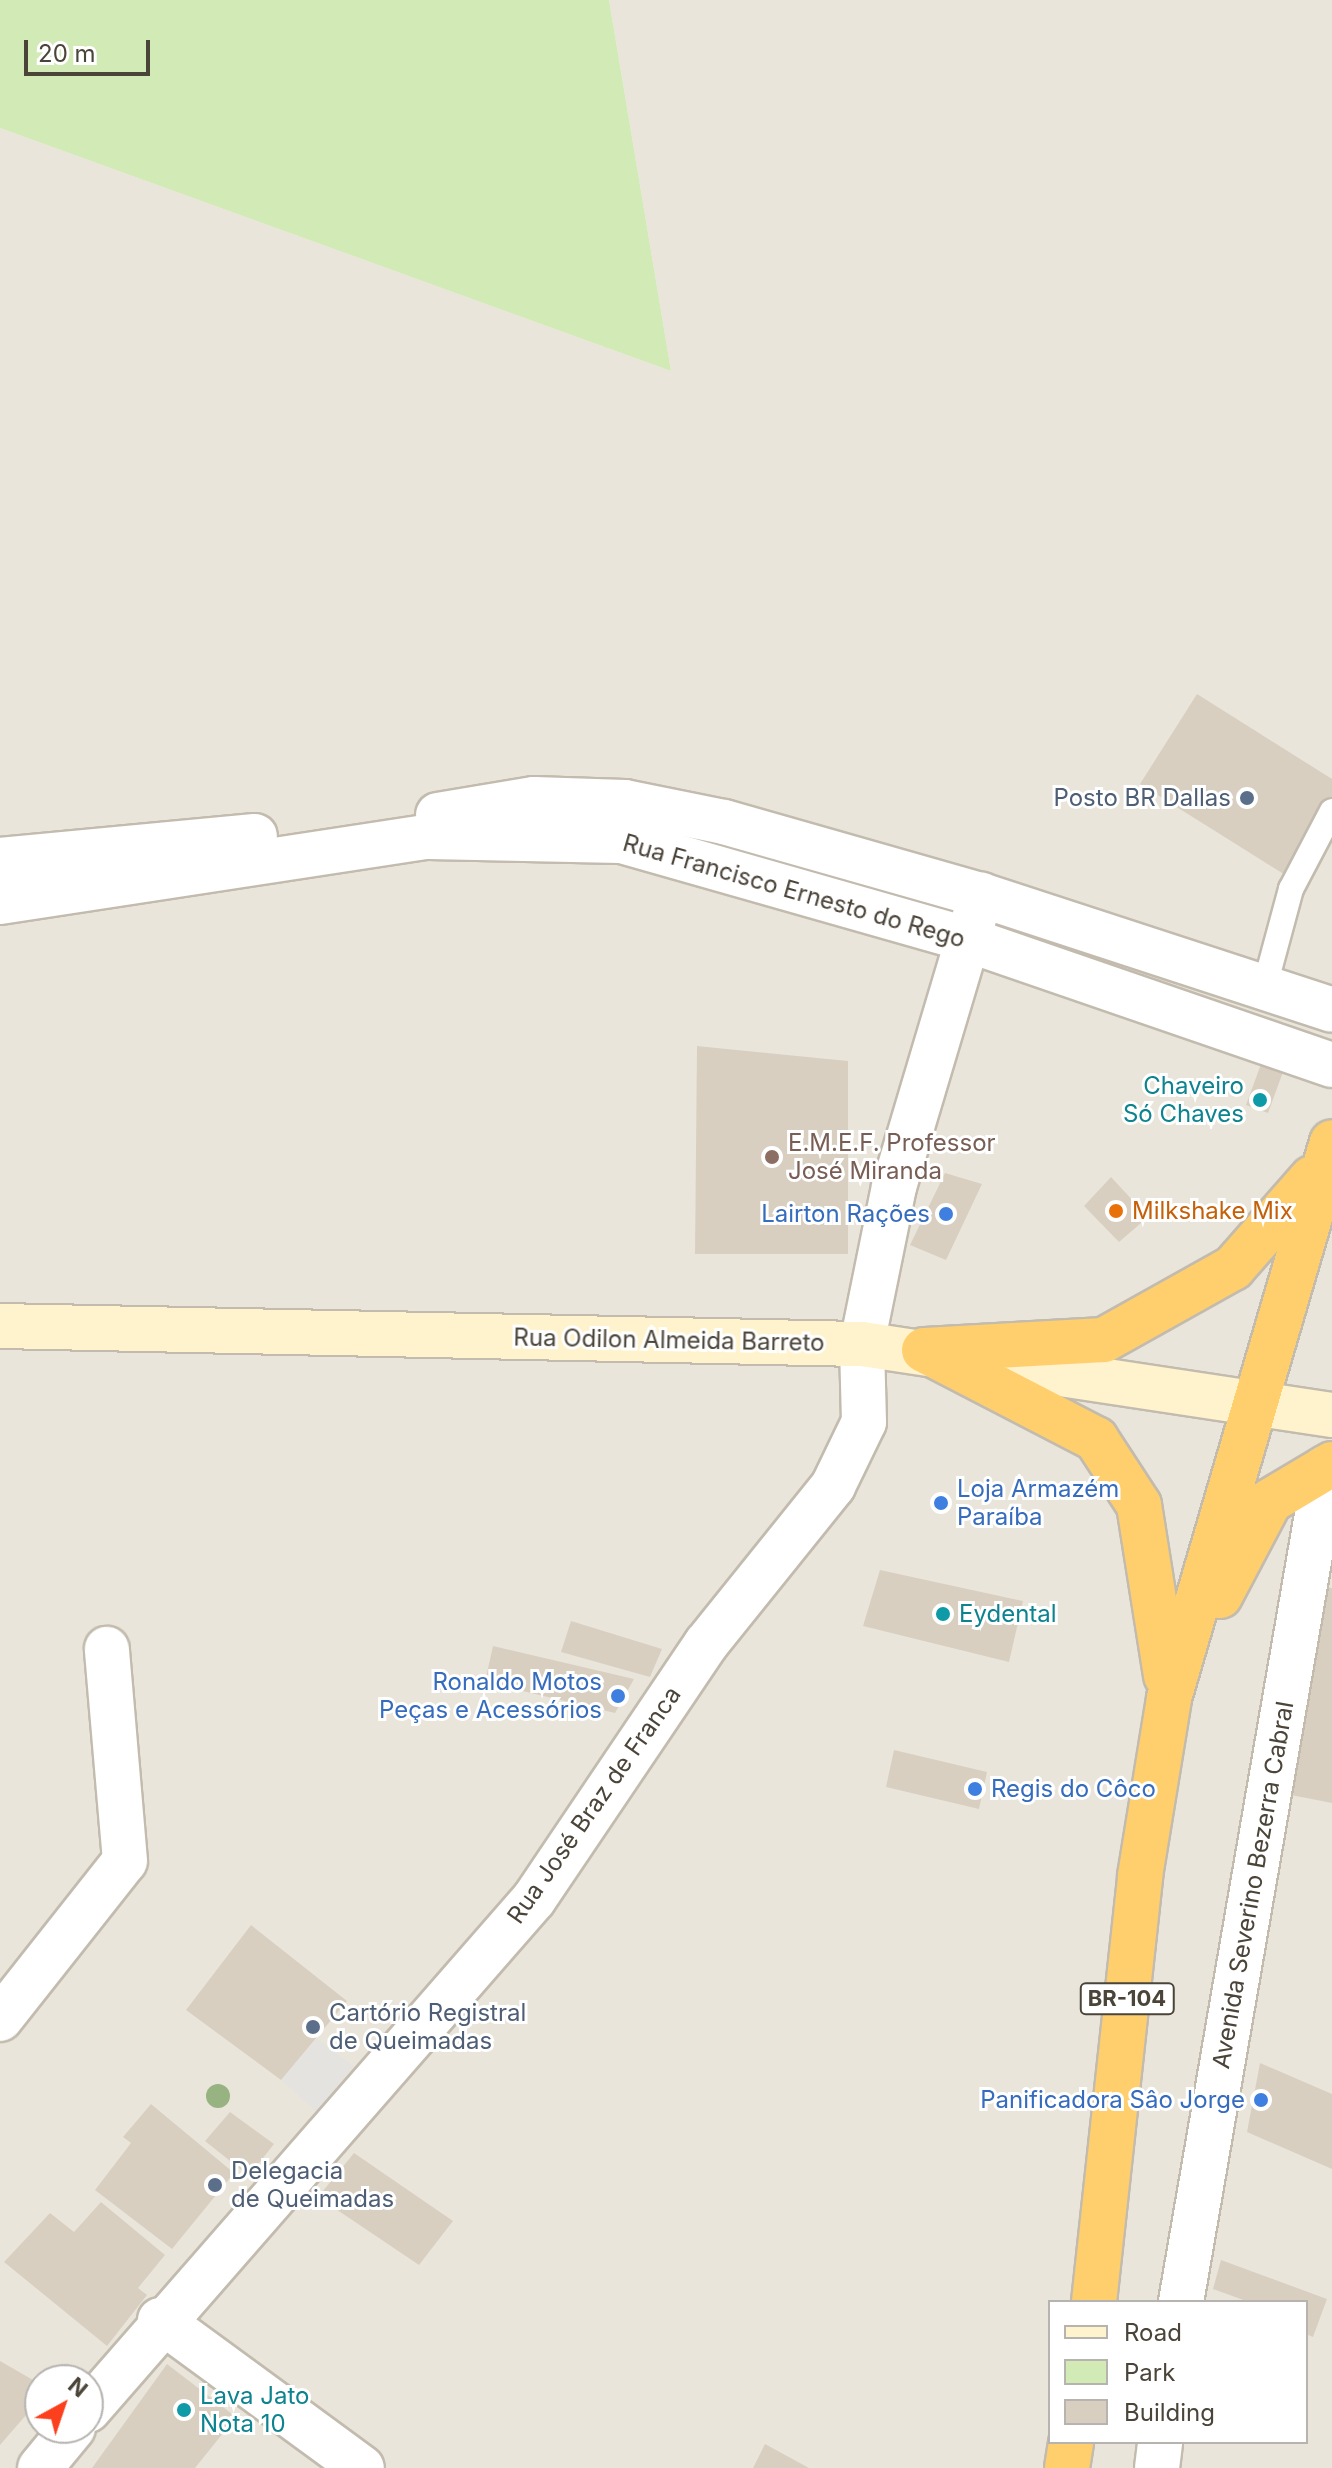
<!DOCTYPE html>
<meta charset="utf-8">
<style>
body{margin:0}
#map{position:relative;width:1332px;height:2468px;overflow:hidden;background:#f6f3ec;font-family:Inter,sans-serif}
div>[style]{position:absolute}
[style*='--x']{left:calc(var(--x)*1px);top:calc(var(--y)*1px);width:calc(var(--w)*1px);rotate:calc(var(--a)*1deg)}
.residential>*{inset:0;background:#eae5da}
.green>*{inset:0;background:#d2eab5}
.parking>*{inset:0;background:#e5e3e0}
.building>*{inset:0;background:#d8cfc1}
.roads{filter:drop-shadow(2px 0 #c2bbae) drop-shadow(-2px 0 #c2bbae) drop-shadow(0 2px #c2bbae) drop-shadow(0 -2px #c2bbae)}
.lane>*{height:24px;margin:-12px;padding:0 12px;transform-origin:12px;border-radius:12px;background:#fff}
.street>*{height:44px;margin:-22px;padding:0 22px;transform-origin:22px;border-radius:22px;background:#fff}
.secondary>*{height:44px;margin:-22px;padding:0 22px;transform-origin:22px;border-radius:22px;background:#fff3cd}
.highway>*{height:44px;margin:-22px;padding:0 22px;transform-origin:22px;border-radius:22px;background:#ffcf6e}
.trees>*{width:24px;height:24px;margin:-12px;border-radius:50%;background:#97b381}
.dots>*{width:22px;height:22px;translate:-50% -50%;box-sizing:border-box;border:4px solid #fff;border-radius:50%}
span{translate:-50% -50%;white-space:nowrap;text-align:center;line-height:1.15;-webkit-text-stroke:6px #fff;paint-order:stroke}
.shield-label span{padding:2px 6px;background:#fff;border:2px solid;border-radius:6px;-webkit-text-stroke-width:0}
.shield-label{font-size:22px;color:#4b4439;font-weight:700}
.service-label{font-size:24px;color:#4e5e75}
.right{translate:-100% -50%;text-align:right}
.left{translate:0 -50%;text-align:left}
.street-label{font-size:24px;color:#4b4439}
.culture-label{font-size:24px;color:#0d838f}
.education-label{font-size:24px;color:#785e54}
.food-label{font-size:24px;color:#c56008}
.shop-label{font-size:24px;color:#366cbe}
.legend{position:absolute;left:1048px;top:2300px;width:260px;height:144px;box-sizing:border-box;background:#fff;border:2px solid #b7b4b0;margin:0;padding:10px 14px;list-style:none;font-size:24px;color:#4b4439}
.legend li{display:flex;align-items:center;gap:16px;height:40px}
.legend b{width:40px;border:2px solid #b7b4b0}
.north{position:absolute;left:24px;top:2364px;width:80px;height:80px;box-sizing:border-box;background:#fff;border:2px solid #b7b4b0;border-radius:50%;rotate:40deg;font-size:22px;font-weight:700;line-height:32px;text-align:center;color:#4b4439}
.north::after{content:'';display:block;margin:auto;width:28px;height:36px;background:#fc3f1d;clip-path:polygon(50% 0,100% 100%,50% 72%,0 100%)}
.scale{position:absolute;left:24px;top:40px;width:126px;height:36px;box-sizing:border-box;border:4px solid #4b4439;border-top:0;padding-left:10px;font-size:24px;line-height:28px;white-space:nowrap;color:#4b4439;-webkit-text-stroke:6px #fff;paint-order:stroke}
</style>
<div id="map">
<div class="residential">
<i style="clip-path:polygon(evenodd,609px 0,1332px 0,1332px 2468px,0 2468px,0 128px,671px 371px,609px 0,1050px 2302px,1306px 2302px,1306px 2442px,1050px 2442px,1050px 2302px,609px 0,40px 2380px,88px 2380px,88px 2428px,40px 2428px,40px 2380px)"></i>
</div>
<div class="green">
<i style="clip-path:polygon(0 0,609px 0,671px 371px,0 128px)"></i>
</div>
<div class="parking">
<i style="clip-path:polygon(316px 2038px,354px 2066px,316px 2112px,281px 2080px)"></i>
</div>
<div class="building">
<i style="clip-path:polygon(1197px 694px,1332px 779px,1332px 811px,1290px 878px,1140px 784px)"></i>
<i style="clip-path:polygon(697px 1046px,848px 1061px,848px 1254px,695px 1254px)"></i>
<i style="clip-path:polygon(1261px 1064px,1283px 1072px,1268px 1113px,1246px 1105px)"></i>
<i style="clip-path:polygon(945px 1173px,982px 1184px,946px 1260px,910px 1245px)"></i>
<i style="clip-path:polygon(1111px 1177px,1148px 1217px,1119px 1242px,1084px 1206px)"></i>
<i style="clip-path:polygon(880px 1570px,1023px 1601px,1009px 1662px,863px 1626px)"></i>
<i style="clip-path:polygon(1324px 1587px,1332px 1588px,1332px 1803px,1291px 1795px)"></i>
<i style="clip-path:polygon(571px 1621px,662px 1649px,650px 1677px,561px 1652px)"></i>
<i style="clip-path:polygon(493px 1646px,634px 1679px,615px 1713px,485px 1682px)"></i>
<i style="clip-path:polygon(894px 1750px,987px 1772px,979px 1809px,886px 1787px)"></i>
<i style="clip-path:polygon(251px 1925px,347px 2001px,281px 2080px,186px 2010px)"></i>
<i style="clip-path:polygon(1260px 2063px,1332px 2094px,1332px 2169px,1247px 2132px)"></i>
<i style="clip-path:polygon(151px 2104px,234px 2173px,172px 2249px,95px 2190px,131px 2143px,123px 2137px)"></i>
<i style="clip-path:polygon(230px 2112px,274px 2144px,249px 2176px,205px 2141px)"></i>
<i style="clip-path:polygon(354px 2153px,453px 2221px,419px 2265px,318px 2197px)"></i>
<i style="clip-path:polygon(101px 2202px,165px 2255px,138px 2288px,147px 2295px,107px 2346px,4px 2262px,50px 2213px,74px 2232px)"></i>
<i style="clip-path:polygon(1221px 2260px,1327px 2299px,1313px 2337px,1306px 2334px,1306px 2302px,1249px 2302px,1213px 2289px)"></i>
<i style="clip-path:polygon(0 2361px,40px 2384px,40px 2399px,0 2445px)"></i>
<i style="clip-path:polygon(167px 2364px,236px 2417px,195px 2468px,92px 2468px)"></i>
<i style="clip-path:polygon(765px 2444px,809px 2468px,753px 2468px)"></i>
</div>
<div class="roads">
<div class="lane">
<i style="--x:1264;--y:989;--w:104;--a:-74.9"></i>
<i style="--x:1291;--y:889;--w:88;--a:-62.3"></i>
</div>
<div class="street">
<i style="--x:438;--y:815;--w:97;--a:-9.5"></i>
<i style="--x:534;--y:799;--w:91;--a:1.9"></i>
<i style="--x:625;--y:802;--w:101;--a:11.4"></i>
<i style="--x:724;--y:822;--w:267;--a:15.9"></i>
<i style="--x:981;--y:895;--w:369;--a:18.1"></i>
<i style="--x:0;--y:860;--w:256;--a:-5.4"></i>
<i style="--x:0;--y:902;--w:432;--a:-8.7"></i>
<i style="--x:427;--y:837;--w:195;--a:1.2"></i>
<i style="--x:622;--y:841;--w:361;--a:15.9"></i>
<i style="--x:969;--y:940;--w:384;--a:19"></i>
<i style="--x:0;--y:2019;--w:201;--a:-51.7"></i>
<i style="--x:125;--y:1861;--w:213;--a:-94.9"></i>
<i style="--x:1181;--y:2302;--w:846;--a:-80.2"></i>
<i style="--x:160;--y:2320;--w:250;--a:36.2"></i>
<i style="--x:88;--y:2410;--w:678;--a:-48.89"></i>
<i style="--x:534;--y:1899;--w:308;--a:-56"></i>
<i style="--x:706;--y:1644;--w:203;--a:-51.2"></i>
<i style="--x:833;--y:1486;--w:71;--a:-64.2"></i>
<i style="--x:864;--y:1422;--w:78;--a:-91.5"></i>
<i style="--x:862;--y:1344;--w:160;--a:-78.5"></i>
<i style="--x:894;--y:1187;--w:305;--a:-73.4"></i>
<i style="--x:40;--y:2468;--w:52;--a:-50.5"></i>
<i style="--x:1157;--y:2468;--w:26;--a:-83"></i>
</div>
<div class="secondary">
<i style="--x:0;--y:1326;--w:862;--a:1.2"></i>
<i style="--x:862;--y:1344;--w:475;--a:8.6"></i>
</div>
<div class="highway">
<i style="--x:924;--y:1350;--w:194;--a:27.4"></i>
<i style="--x:1096;--y:1439;--w:79;--a:56.9"></i>
<i style="--x:1139;--y:1505;--w:173;--a:81"></i>
<i style="--x:925;--y:1350;--w:179;--a:-3.2"></i>
<i style="--x:1104;--y:1340;--w:148;--a:-29.2"></i>
<i style="--x:1233;--y:1268;--w:120;--a:-48.7"></i>
<i style="--x:1220;--y:1596;--w:107;--a:-62.2"></i>
<i style="--x:1270;--y:1501;--w:72;--a:-30.8"></i>
<i style="--x:1094;--y:2302;--w:428;--a:-83.8"></i>
<i style="--x:1140;--y:1876;--w:180;--a:-80.7"></i>
<i style="--x:1169;--y:1698;--w:579;--a:-73.66"></i>
<i style="--x:1067;--y:2468;--w:26;--a:-81"></i>
</div>
</div>
<div class="trees">
<i style="left:218px;top:2096px"></i>
</div>
<div class="dots">
<i style="left:1247px;top:798px;background:#5c6f8a"></i>
<i style="left:1260px;top:1100px;background:#0f9aa8"></i>
<i style="left:772px;top:1157px;background:#8d6e63"></i>
<i style="left:1116px;top:1211px;background:#e8710a"></i>
<i style="left:946px;top:1214px;background:#3f7fe0"></i>
<i style="left:941px;top:1503px;background:#3f7fe0"></i>
<i style="left:943px;top:1614px;background:#0f9aa8"></i>
<i style="left:618px;top:1696px;background:#3f7fe0"></i>
<i style="left:975px;top:1789px;background:#3f7fe0"></i>
<i style="left:313px;top:2027px;background:#5c6f8a"></i>
<i style="left:1261px;top:2100px;background:#3f7fe0"></i>
<i style="left:215px;top:2185px;background:#5c6f8a"></i>
<i style="left:184px;top:2410px;background:#0f9aa8"></i>
</div>
<div class="shield-label">
<span style="left:1127px;top:1999px">BR-104</span>
</div>
<div class="service-label">
<span class="right" style="left:1231px;top:798px">Posto BR Dallas</span>
<span class="left" style="left:329px;top:2027px">Cartório Registral<br>de Queimadas</span>
<span class="left" style="left:231px;top:2185px">Delegacia<br>de Queimadas</span>
</div>
<div class="street-label">
<span style="left:794px;top:891px;rotate:16deg">Rua Francisco Ernesto do Rego</span>
<span style="left:669px;top:1340px;rotate:1deg">Rua Odilon Almeida Barreto</span>
<span style="left:594px;top:1805px;rotate:-55deg">Rua José Braz de Franca</span>
<span style="left:1253px;top:1885px;rotate:-80deg">Avenida Severino Bezerra Cabral</span>
</div>
<div class="culture-label">
<span class="right" style="left:1244px;top:1100px">Chaveiro<br>Só Chaves</span>
<span class="left" style="left:959px;top:1614px">Eydental</span>
<span class="left" style="left:200px;top:2410px">Lava Jato<br>Nota 10</span>
</div>
<div class="education-label">
<span class="left" style="left:788px;top:1157px">E.M.E.F. Professor<br>José Miranda</span>
</div>
<div class="food-label">
<span class="left" style="left:1132px;top:1211px">Milkshake Mix</span>
</div>
<div class="shop-label">
<span class="right" style="left:930px;top:1214px">Lairton Rações</span>
<span class="left" style="left:957px;top:1503px">Loja Armazém<br>Paraíba</span>
<span class="right" style="left:602px;top:1696px">Ronaldo Motos<br>Peças e Acessórios</span>
<span class="left" style="left:991px;top:1789px">Regis do Côco</span>
<span class="right" style="left:1245px;top:2100px">Panificadora Sâo Jorge</span>
</div>
<ul class="legend">
<li><b style="height:10px;background:#fff3cd"></b>Road</li>
<li><b style="height:22px;background:#d2eab5"></b>Park</li>
<li><b style="height:22px;background:#d8cfc1"></b>Building</li>
</ul>
<div class="north">N</div>
<div class="scale">20 m</div>
</div>
